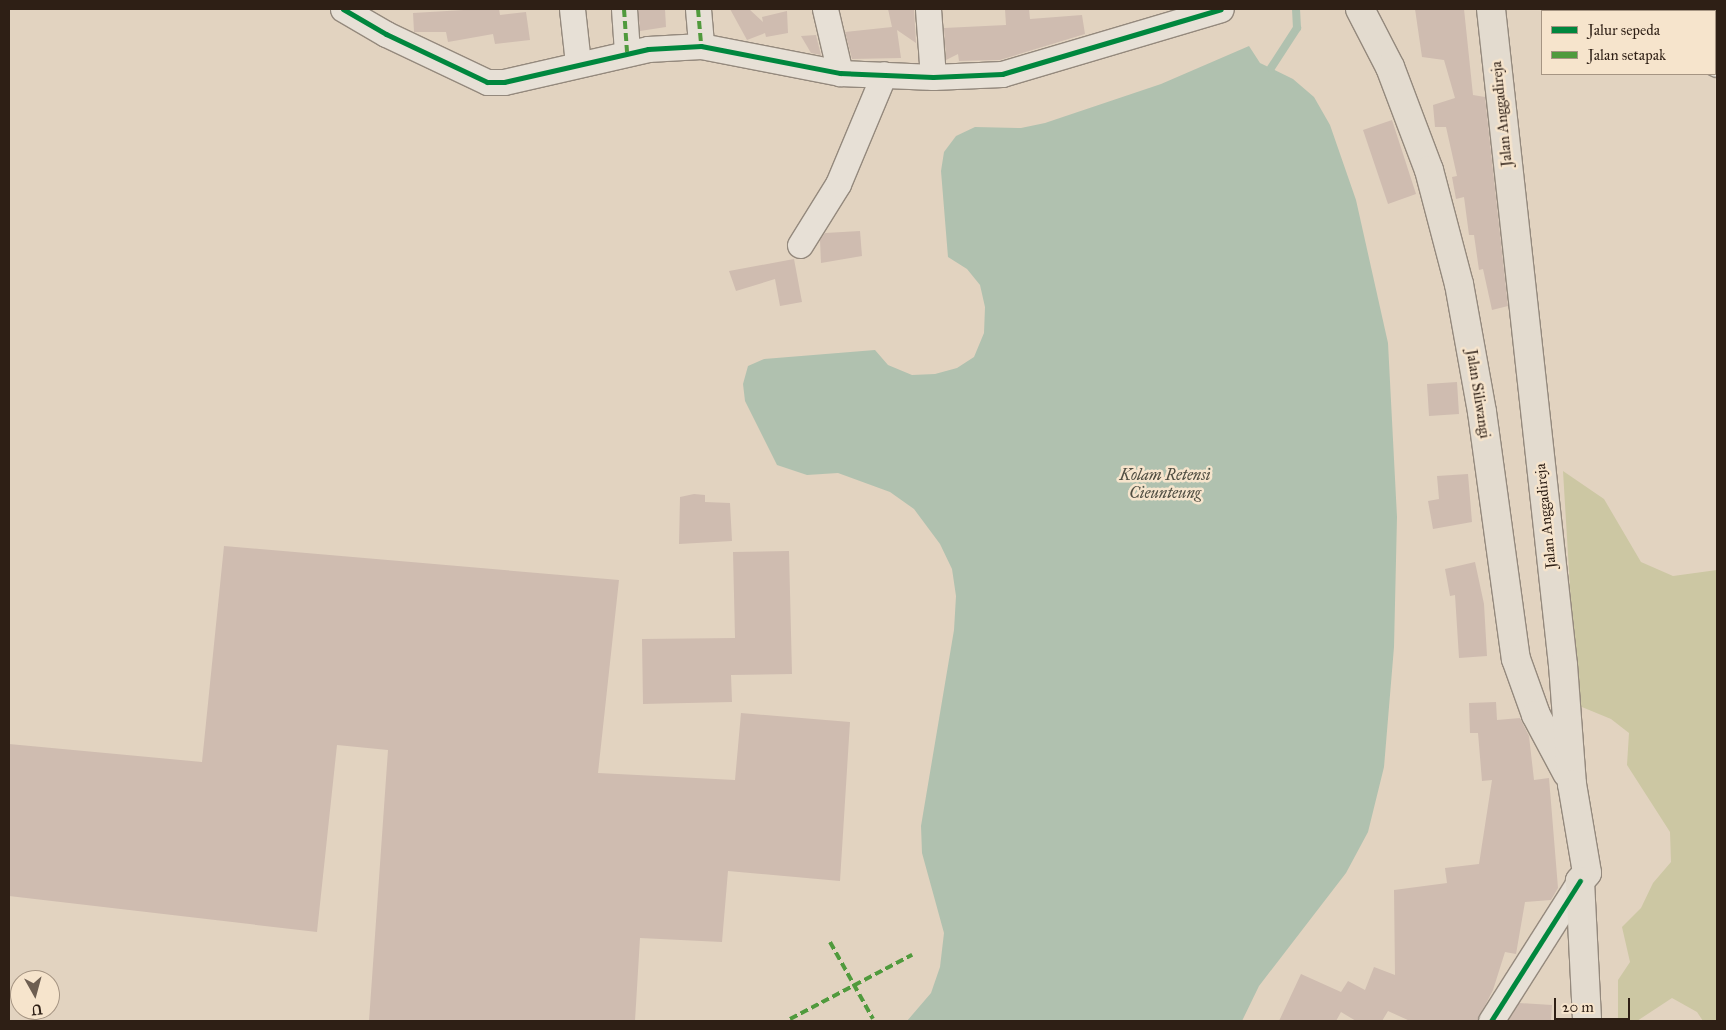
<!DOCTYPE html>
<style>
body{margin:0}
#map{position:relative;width:1726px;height:1030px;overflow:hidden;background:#e2d3c0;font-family:"IM FELL Great Primer",serif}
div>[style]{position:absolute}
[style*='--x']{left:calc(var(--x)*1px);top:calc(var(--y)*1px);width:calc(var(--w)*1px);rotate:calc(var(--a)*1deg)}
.green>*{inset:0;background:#ccc7a3}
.water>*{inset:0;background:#b0c1af}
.stream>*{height:8px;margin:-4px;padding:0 4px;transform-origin:4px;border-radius:4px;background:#b0c1af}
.building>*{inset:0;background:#cfbcb0}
.roads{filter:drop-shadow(1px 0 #94897d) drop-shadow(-1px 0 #94897d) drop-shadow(0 1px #94897d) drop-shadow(0 -1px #94897d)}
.minor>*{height:25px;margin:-12.5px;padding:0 12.5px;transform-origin:12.5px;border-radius:12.5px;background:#e7e0d6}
.major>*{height:28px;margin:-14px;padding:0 14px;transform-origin:14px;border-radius:14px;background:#e3dbcf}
.quiet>*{height:4px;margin-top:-2px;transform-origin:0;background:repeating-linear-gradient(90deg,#509a3d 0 8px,transparent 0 12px)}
.cycleway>*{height:5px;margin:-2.5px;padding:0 2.5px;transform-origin:2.5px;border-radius:2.5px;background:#00873e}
span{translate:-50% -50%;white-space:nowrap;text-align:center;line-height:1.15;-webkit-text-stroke:5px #f6e4cc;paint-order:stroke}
.street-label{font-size:15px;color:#2e1f15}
.water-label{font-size:16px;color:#4f4d41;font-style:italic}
.frame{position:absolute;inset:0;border:10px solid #2e1f15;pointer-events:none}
.legend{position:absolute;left:1541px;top:10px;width:175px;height:65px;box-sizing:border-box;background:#f6e4cc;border:1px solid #a69583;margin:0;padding:6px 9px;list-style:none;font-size:15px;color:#2e1f15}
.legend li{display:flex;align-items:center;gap:10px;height:25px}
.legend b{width:25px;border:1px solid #a69583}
.north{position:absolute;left:10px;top:970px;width:50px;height:50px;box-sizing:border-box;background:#f6e4cc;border:1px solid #a69583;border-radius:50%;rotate:173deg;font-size:14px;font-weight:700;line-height:20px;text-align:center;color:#2e1f15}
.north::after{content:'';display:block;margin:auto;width:18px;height:22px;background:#6d5e51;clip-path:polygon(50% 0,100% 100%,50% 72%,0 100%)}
.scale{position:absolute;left:1554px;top:998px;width:76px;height:22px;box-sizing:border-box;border:2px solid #2e1f15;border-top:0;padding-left:6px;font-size:15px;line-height:18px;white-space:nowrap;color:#2e1f15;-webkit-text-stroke:4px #f6e4cc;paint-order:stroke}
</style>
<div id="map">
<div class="green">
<i style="clip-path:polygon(1563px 471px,1604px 499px,1641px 562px,1673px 576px,1717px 570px,1717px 1021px,1703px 1021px,1697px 1012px,1672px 998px,1637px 1021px,1618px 1021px,1618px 980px,1630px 962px,1622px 927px,1641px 908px,1653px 883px,1671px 862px,1670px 832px,1627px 765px,1629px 733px,1611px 719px,1577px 705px)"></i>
</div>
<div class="water">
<i style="clip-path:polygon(1249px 46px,1260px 63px,1293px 79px,1314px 97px,1330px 125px,1356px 200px,1388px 343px,1397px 517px,1394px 647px,1384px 767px,1368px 832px,1346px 873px,1259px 986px,1242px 1021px,907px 1021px,931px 993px,940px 967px,944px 933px,922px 853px,921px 826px,954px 630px,956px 596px,952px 569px,940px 544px,914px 509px,890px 492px,838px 473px,807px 475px,777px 465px,745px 401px,743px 384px,748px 366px,764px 359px,875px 350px,888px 365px,912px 375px,935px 374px,957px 368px,974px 357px,984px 333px,985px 307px,980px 285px,967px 269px,948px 257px,941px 171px,944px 152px,956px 136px,975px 127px,1021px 128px,1045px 123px,1161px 84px)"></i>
</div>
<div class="stream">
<i style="--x:1271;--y:68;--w:48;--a:-57"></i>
<i style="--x:1297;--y:28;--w:19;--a:-93"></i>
</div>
<div class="building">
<i style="clip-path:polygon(481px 9px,499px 9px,500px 15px,526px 12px,530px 40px,495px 44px,493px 34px,448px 42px,446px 32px,414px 32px,413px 13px)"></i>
<i style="clip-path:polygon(638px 9px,665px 9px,666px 27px,640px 31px)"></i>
<i style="clip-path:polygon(730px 9px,749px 9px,763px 22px,762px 17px,787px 11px,788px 33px,766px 37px,765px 33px,747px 40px)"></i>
<i style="clip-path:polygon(888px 9px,914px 9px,916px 43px,897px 30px,901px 58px,852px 59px,845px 32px,892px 27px)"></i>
<i style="clip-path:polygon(1005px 9px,1029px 9px,1030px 19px,1082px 15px,1085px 34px,1000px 60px,959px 61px,958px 54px,946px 60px,944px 28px,1006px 25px)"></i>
<i style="clip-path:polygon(1415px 9px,1464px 9px,1473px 95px,1485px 97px,1508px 306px,1492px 310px,1483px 269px,1479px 270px,1474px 235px,1469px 235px,1464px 197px,1456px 199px,1452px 177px,1457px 176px,1446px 127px,1435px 127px,1433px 105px,1455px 98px,1444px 60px,1422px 57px)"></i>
<i style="clip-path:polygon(816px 35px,821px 55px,811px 53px,801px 36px)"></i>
<i style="clip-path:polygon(1392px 120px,1416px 194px,1388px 204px,1363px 130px)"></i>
<i style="clip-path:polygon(860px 231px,862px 256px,821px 263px,820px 240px,825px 233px)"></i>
<i style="clip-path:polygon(794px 259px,802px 302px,780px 306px,775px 279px,736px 291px,729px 271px)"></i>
<i style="clip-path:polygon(1457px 382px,1459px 414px,1429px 416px,1427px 384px)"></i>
<i style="clip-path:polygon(1468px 474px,1472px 522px,1433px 529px,1428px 501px,1439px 499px,1437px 476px)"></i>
<i style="clip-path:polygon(694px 494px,705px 495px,705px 502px,730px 503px,732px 541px,679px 544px,680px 497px)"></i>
<i style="clip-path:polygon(224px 546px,619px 580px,598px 773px,735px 780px,741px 713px,850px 722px,840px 881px,728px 871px,722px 942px,640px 938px,635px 1021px,369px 1021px,388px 750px,337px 745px,317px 932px,9px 896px,9px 744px,202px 762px)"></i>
<i style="clip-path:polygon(789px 551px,792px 674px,731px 675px,732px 702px,643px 704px,642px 639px,735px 638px,733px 552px)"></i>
<i style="clip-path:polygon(1475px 562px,1484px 604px,1487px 656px,1459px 658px,1455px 595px,1450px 596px,1445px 569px)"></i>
<i style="clip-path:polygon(1496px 702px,1497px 720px,1520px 718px,1529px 736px,1534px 780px,1549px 778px,1558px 888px,1551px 900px,1525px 902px,1516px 954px,1505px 952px,1493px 990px,1477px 1021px,1410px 1021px,1388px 1011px,1382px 1021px,1356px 1021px,1341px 1012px,1336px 1021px,1279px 1021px,1301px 974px,1341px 992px,1348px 981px,1365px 990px,1374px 967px,1395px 975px,1394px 890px,1447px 883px,1445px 868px,1479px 864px,1492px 780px,1482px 781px,1478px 733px,1470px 733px,1469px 703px)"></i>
<i style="clip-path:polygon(1519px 1003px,1552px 1005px,1551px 1021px,1508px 1021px)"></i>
</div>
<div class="roads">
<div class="minor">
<i style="--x:343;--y:9;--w:50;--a:30.2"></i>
<i style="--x:386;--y:34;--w:112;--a:25.4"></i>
<i style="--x:487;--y:82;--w:17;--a:0"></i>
<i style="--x:504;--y:82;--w:148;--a:-12.9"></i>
<i style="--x:648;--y:49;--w:53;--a:-3.2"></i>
<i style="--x:701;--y:46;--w:142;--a:11"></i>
<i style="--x:840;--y:73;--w:93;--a:2.5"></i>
<i style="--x:933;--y:77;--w:69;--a:-2.5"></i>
<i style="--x:1002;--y:74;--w:228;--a:-16.5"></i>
<i style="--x:572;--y:9;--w:54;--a:83.7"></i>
<i style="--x:624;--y:9;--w:43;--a:86"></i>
<i style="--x:698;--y:9;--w:37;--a:85"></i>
<i style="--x:825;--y:9;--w:66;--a:76.8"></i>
<i style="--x:928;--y:9;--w:68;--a:85.8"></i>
<i style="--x:1562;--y:9;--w:10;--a:11"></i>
<i style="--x:1715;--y:63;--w:2;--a:27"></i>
<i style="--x:800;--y:245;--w:72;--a:-58.1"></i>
<i style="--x:838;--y:184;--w:119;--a:-67.3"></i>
<i style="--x:1491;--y:1021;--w:166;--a:-57.6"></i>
</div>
<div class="major">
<i style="--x:1360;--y:9;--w:65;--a:62.7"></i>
<i style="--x:1390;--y:67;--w:110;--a:69.3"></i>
<i style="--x:1429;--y:170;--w:118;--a:75.3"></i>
<i style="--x:1459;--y:284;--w:130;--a:79.8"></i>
<i style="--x:1482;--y:412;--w:249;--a:82.2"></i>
<i style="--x:1516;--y:659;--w:59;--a:70.3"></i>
<i style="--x:1536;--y:715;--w:66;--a:61.9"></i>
<i style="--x:1491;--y:9;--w:660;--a:83.74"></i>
<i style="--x:1563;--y:665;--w:119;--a:85.7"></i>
<i style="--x:1572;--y:784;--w:90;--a:80.4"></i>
<i style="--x:1587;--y:873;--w:11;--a:131"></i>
<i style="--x:1580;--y:881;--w:140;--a:87.1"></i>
</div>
</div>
<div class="quiet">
<i style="--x:624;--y:9;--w:43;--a:86"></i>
<i style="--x:698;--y:9;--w:37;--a:85"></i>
<i style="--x:1562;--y:9;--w:10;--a:11"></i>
<i style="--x:1715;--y:63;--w:2;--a:27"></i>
<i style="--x:830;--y:942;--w:88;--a:60.8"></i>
<i style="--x:790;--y:1019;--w:138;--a:-27.7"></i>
</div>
<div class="cycleway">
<i style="--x:343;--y:9;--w:50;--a:30.2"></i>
<i style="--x:386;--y:34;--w:112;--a:25.4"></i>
<i style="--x:487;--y:82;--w:17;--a:0"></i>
<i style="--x:504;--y:82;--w:148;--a:-12.9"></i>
<i style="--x:648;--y:49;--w:53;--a:-3.2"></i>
<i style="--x:701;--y:46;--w:142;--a:11"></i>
<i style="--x:840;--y:73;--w:93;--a:2.5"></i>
<i style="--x:933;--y:77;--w:69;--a:-2.5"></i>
<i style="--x:1002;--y:74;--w:228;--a:-16.5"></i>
<i style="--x:1491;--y:1021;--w:166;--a:-57.6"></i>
</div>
<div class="street-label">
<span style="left:1502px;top:114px;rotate:-96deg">Jalan Anggadireja</span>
<span style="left:1478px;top:394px;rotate:81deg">Jalan Siliwangi</span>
<span style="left:1546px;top:516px;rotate:-96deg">Jalan Anggadireja</span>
</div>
<div class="water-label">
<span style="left:1165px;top:484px">Kolam Retensi<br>Cieunteung</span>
</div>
<div class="frame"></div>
<ul class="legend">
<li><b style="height:6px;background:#00873e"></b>Jalur sepeda</li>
<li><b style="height:6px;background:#509a3d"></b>Jalan setapak</li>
</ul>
<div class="north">U</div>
<div class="scale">20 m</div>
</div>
